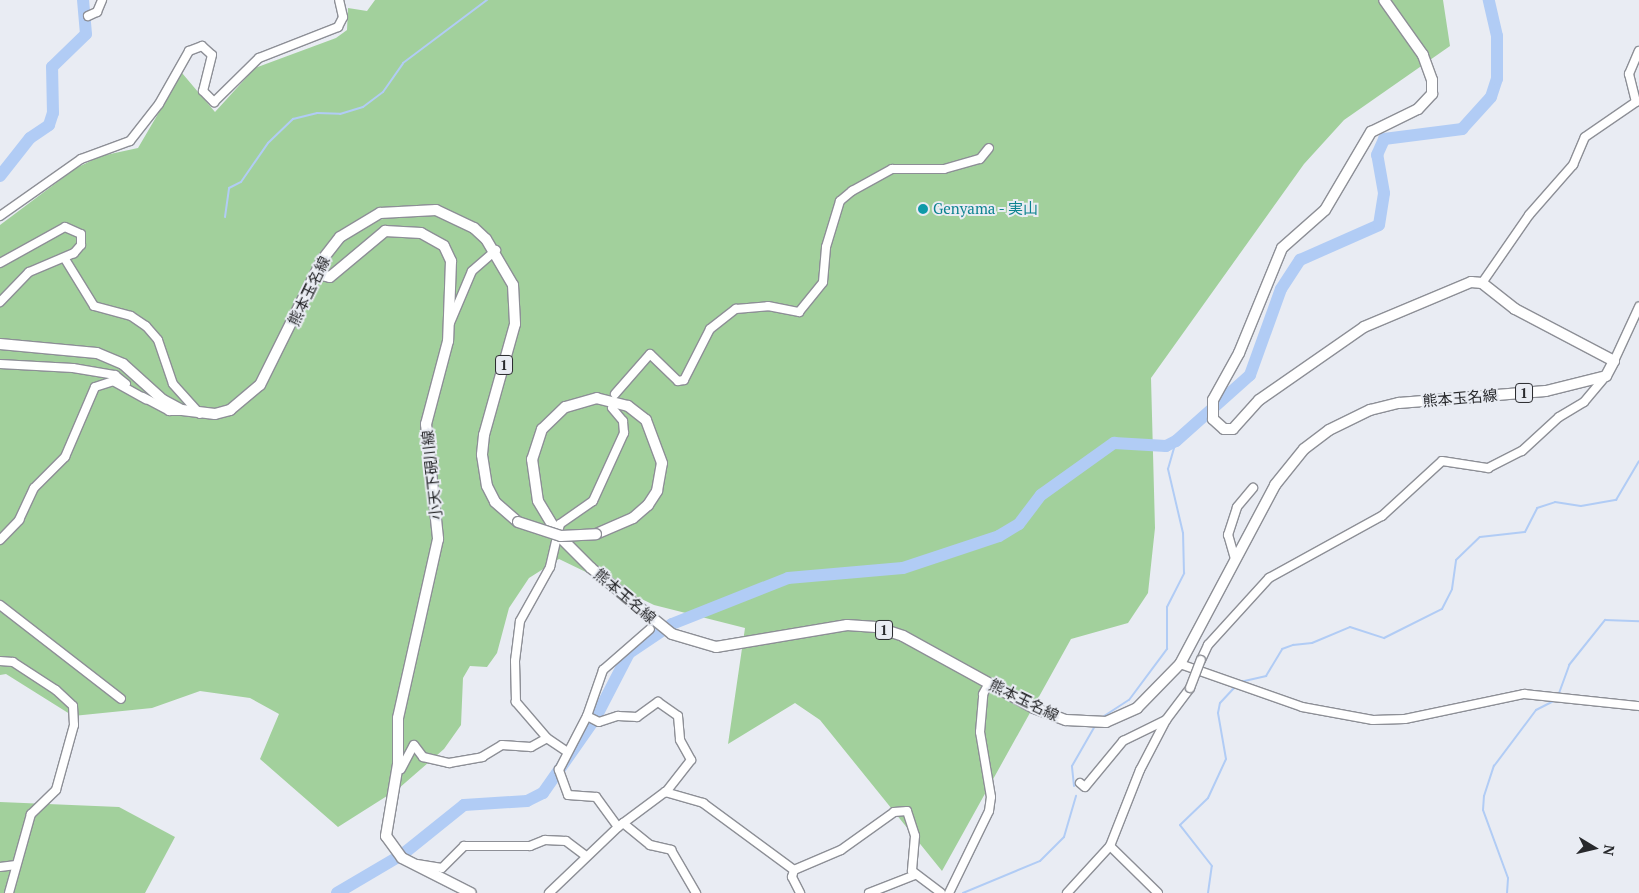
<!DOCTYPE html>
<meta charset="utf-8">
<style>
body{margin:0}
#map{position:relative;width:1639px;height:893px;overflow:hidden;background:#e9ecf3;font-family:"PT Serif","Noto Sans JP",serif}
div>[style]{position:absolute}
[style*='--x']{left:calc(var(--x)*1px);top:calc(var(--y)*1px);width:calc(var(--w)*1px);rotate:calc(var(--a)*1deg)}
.green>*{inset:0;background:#a2d09c}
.stream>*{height:2px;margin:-1px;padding:0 1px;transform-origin:1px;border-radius:1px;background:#b1ccf5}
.river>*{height:12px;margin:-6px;padding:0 6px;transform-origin:6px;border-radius:6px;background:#b1ccf5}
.roads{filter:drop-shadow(1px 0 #8d8f96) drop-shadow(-1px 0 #8d8f96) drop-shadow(0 1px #8d8f96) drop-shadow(0 -1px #8d8f96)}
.minor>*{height:8px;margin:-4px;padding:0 4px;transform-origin:4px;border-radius:4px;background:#fff}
.major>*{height:10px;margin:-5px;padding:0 5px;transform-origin:5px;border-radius:5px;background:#fff}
.bridges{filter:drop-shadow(1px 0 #8d8f96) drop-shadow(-1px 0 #8d8f96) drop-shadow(0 1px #8d8f96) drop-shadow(0 -1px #8d8f96)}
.minor-bridge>*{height:8px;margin:-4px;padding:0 4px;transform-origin:4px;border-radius:4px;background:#fff}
.major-bridge>*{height:10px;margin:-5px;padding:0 5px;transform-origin:5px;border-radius:5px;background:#fff}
.dots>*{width:14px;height:14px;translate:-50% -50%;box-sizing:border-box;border:2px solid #e9ecf3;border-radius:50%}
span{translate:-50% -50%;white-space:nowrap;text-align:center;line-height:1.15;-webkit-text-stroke:4px #e9ecf3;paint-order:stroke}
.shield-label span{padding:1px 4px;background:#e9ecf3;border:1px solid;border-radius:4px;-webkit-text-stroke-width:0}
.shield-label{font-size:14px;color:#28292c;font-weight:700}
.culture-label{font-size:15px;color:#0d838f}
.left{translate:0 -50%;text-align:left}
.street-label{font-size:15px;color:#28292c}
.north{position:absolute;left:1569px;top:823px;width:50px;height:50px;-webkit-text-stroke:4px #e9ecf3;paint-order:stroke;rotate:99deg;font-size:14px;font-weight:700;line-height:20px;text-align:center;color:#28292c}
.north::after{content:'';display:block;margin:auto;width:18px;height:22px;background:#28292c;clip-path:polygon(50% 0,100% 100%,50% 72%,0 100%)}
</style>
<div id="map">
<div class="green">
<i style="clip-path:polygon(evenodd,375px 0,1443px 0,1450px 46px,1344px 120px,1304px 164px,1151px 378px,1155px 528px,1148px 593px,1128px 623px,1071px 639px,942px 871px,820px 720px,795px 703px,728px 744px,745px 628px,654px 605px,559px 559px,529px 578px,509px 608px,497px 653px,487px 667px,470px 666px,463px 678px,461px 725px,444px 749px,398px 789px,338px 827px,260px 759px,279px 714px,250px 698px,200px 691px,152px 708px,73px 716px,6px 674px,0 675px,0 225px,76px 168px,101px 156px,138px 148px,182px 73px,215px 112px,255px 68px,336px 38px,347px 30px,348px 8px,367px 11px,375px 0,398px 206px,430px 207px,344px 229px,363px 217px,398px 206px)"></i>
<i style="clip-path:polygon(0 802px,119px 807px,175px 837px,145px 893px,0 893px)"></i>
</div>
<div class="stream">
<i style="--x:225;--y:217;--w:29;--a:-82"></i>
<i style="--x:229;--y:188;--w:13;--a:-27"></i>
<i style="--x:241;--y:182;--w:47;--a:-55.3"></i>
<i style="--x:268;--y:143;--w:35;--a:-44"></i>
<i style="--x:293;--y:119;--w:25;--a:-14"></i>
<i style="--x:317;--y:113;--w:23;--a:2"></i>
<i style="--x:340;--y:114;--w:24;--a:-17"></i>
<i style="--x:363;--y:107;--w:25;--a:-37"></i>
<i style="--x:383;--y:92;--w:35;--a:-55"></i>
<i style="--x:403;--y:63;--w:105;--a:-36.9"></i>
<i style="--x:1240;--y:682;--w:27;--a:-13"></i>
<i style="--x:1266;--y:676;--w:31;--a:-59"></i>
<i style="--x:1282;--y:649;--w:12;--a:-20"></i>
<i style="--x:1293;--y:645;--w:19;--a:-6"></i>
<i style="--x:1312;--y:643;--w:41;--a:-22.8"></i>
<i style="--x:1350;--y:627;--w:36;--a:18"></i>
<i style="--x:1384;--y:638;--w:65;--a:-26.6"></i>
<i style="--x:1442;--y:609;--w:22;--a:-63"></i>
<i style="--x:1452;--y:589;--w:29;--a:-82"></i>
<i style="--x:1456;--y:560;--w:33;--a:-44"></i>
<i style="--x:1480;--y:537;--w:45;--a:-6.3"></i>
<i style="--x:1525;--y:532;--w:27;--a:-63"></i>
<i style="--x:1537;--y:508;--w:19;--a:-18"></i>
<i style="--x:1555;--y:502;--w:26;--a:9"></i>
<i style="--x:1581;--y:506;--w:36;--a:-10"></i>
<i style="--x:1616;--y:500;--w:45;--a:-59.5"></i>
<i style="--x:1558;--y:696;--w:33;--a:-70"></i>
<i style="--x:1569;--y:665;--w:58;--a:-51.3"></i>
<i style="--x:1605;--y:620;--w:34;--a:2"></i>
<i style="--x:1101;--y:718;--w:33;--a:-33"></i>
<i style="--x:1129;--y:700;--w:64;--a:-53.3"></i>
<i style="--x:1167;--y:649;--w:42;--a:-90"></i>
<i style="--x:1167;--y:607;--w:38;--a:-63"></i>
<i style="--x:1184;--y:573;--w:40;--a:-91.4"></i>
<i style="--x:1183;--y:533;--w:66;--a:-103.2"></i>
<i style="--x:1168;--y:469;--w:29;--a:-74"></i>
<i style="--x:1074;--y:786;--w:20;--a:-96"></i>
<i style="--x:1072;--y:766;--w:46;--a:-60.1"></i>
<i style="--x:963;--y:893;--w:83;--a:-22.6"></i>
<i style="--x:1040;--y:861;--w:34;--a:-45"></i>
<i style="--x:1064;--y:837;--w:43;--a:-73.7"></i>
<i style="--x:1208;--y:893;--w:27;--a:-82"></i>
<i style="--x:1212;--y:866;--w:52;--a:-128"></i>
<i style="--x:1180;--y:825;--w:39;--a:-44"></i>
<i style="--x:1208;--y:798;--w:43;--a:-65.2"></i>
<i style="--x:1226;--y:759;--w:47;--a:-99.9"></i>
<i style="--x:1218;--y:713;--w:10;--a:-79"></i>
<i style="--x:1220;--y:703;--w:25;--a:-47"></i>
<i style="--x:1507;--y:893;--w:15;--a:-86"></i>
<i style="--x:1508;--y:878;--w:72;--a:-110.2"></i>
<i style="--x:1483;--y:810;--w:14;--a:-86"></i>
<i style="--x:1484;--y:796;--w:32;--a:-72"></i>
<i style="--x:1494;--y:766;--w:70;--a:-53.1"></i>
<i style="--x:1536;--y:710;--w:22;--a:-27"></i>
</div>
<div class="river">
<i style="--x:0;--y:176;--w:48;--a:-51.7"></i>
<i style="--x:30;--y:138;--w:23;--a:-34"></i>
<i style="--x:49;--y:125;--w:13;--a:-72"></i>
<i style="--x:53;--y:113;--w:46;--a:-91.2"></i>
<i style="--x:52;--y:67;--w:47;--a:-44.1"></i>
<i style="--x:86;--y:34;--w:34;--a:-95"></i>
<i style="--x:337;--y:893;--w:77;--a:-30.6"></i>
<i style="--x:403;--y:854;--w:78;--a:-38.8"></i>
<i style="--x:464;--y:805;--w:63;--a:-3.6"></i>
<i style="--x:527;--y:801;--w:18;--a:-27"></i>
<i style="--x:543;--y:793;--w:93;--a:-55.1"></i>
<i style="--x:596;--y:717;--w:72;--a:-62.7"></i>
<i style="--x:629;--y:653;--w:52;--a:-34"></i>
<i style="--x:672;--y:624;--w:125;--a:-21.6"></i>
<i style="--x:788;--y:578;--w:115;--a:-5"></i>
<i style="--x:903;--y:568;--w:101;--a:-18.4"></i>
<i style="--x:999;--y:536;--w:23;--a:-31"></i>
<i style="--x:1019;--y:524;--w:36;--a:-53"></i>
<i style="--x:1041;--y:495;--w:90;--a:-35.5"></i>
<i style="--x:1114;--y:443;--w:52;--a:3.3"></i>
<i style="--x:1166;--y:446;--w:11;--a:-27"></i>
<i style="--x:1176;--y:441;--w:99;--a:-41.7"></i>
<i style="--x:1250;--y:375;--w:91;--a:-70.2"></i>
<i style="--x:1281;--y:289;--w:35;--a:-57"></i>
<i style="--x:1300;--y:260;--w:86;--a:-23.9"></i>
<i style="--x:1379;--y:225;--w:32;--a:-81"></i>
<i style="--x:1384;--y:193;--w:39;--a:-100"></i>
<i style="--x:1377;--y:155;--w:17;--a:-66"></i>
<i style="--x:1384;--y:139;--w:79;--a:-7.3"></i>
<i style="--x:1462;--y:129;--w:43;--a:-47.8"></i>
<i style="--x:1491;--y:97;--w:19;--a:-72"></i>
<i style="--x:1497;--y:79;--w:43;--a:-90"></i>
<i style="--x:1497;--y:36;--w:37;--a:-103"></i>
</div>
<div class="roads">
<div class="minor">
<i style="--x:88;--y:16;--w:10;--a:-24"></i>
<i style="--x:97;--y:12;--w:13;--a:-67"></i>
<i style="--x:0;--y:216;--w:99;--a:-35.1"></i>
<i style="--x:81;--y:159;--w:52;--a:-20.2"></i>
<i style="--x:130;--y:141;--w:47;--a:-51.9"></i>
<i style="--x:159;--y:104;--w:61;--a:-60.5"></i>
<i style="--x:189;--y:51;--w:14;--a:-21"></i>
<i style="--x:202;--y:46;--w:13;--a:42"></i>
<i style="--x:212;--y:55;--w:37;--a:104"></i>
<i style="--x:203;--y:91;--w:16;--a:45"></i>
<i style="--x:214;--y:102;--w:63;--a:-44.4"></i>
<i style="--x:259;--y:58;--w:85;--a:-21.4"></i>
<i style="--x:338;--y:27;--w:11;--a:-63"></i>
<i style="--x:343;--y:17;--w:17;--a:-103"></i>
<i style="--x:65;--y:259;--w:55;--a:58.3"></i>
<i style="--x:94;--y:306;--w:38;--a:15"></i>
<i style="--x:131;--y:316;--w:18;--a:34"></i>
<i style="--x:146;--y:326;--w:18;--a:49"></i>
<i style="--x:158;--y:340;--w:46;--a:71.2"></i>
<i style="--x:173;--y:384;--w:40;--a:48"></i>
<i style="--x:0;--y:263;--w:74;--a:-29"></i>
<i style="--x:65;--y:227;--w:17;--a:24"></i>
<i style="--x:81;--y:234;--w:11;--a:90"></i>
<i style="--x:81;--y:245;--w:11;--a:131"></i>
<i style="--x:74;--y:253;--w:49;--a:157.1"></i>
<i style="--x:29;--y:272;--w:42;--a:134"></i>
<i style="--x:1482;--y:283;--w:83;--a:-55.3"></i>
<i style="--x:1529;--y:215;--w:67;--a:-48.7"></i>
<i style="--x:1573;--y:165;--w:30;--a:-67"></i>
<i style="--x:1585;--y:137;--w:62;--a:-34.5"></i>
<i style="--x:1636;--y:102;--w:29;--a:-104"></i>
<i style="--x:1629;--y:74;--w:25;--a:-67"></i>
<i style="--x:450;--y:323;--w:56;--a:-67.1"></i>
<i style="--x:472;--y:271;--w:32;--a:-41"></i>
<i style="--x:1614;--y:361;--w:60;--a:-65.2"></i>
<i style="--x:0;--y:364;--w:73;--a:3.1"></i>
<i style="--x:73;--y:368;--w:43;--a:9.5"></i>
<i style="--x:115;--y:375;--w:14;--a:39"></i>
<i style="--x:615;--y:394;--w:53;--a:-48.8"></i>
<i style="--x:650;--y:354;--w:39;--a:44"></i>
<i style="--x:678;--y:381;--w:6;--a:-9"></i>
<i style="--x:684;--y:380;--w:57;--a:-63"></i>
<i style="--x:710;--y:329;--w:33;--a:-38"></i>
<i style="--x:736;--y:309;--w:32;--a:-5"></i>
<i style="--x:768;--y:306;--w:32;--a:11"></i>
<i style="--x:799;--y:312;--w:38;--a:-51"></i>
<i style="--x:823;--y:282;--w:35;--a:-85"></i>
<i style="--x:826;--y:247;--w:48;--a:-73.1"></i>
<i style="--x:840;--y:201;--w:16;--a:-40"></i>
<i style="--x:852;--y:191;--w:46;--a:-28.8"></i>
<i style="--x:892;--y:169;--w:52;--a:0"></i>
<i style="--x:944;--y:169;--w:37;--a:-16"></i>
<i style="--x:980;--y:159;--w:14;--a:-51"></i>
<i style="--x:143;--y:397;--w:30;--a:28"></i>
<i style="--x:169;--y:411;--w:11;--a:0"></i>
<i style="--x:0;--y:540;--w:28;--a:-46"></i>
<i style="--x:19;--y:520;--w:35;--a:-65"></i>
<i style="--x:34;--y:488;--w:44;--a:-45"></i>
<i style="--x:65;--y:457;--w:76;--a:-66.8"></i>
<i style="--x:95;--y:387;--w:19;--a:-18"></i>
<i style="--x:113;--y:381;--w:38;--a:29"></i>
<i style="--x:1235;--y:559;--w:25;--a:-106"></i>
<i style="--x:1228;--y:535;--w:29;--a:-72"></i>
<i style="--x:1237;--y:507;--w:25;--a:-50"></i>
<i style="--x:0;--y:605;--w:153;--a:37.8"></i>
<i style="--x:1201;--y:660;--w:17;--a:-65"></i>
<i style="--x:1208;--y:645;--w:91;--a:-47.7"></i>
<i style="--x:1269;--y:578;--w:129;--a:-28.8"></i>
<i style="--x:1382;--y:516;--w:81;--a:-42.5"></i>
<i style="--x:1442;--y:461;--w:47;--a:8.7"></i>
<i style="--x:1488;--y:468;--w:38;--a:-27"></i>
<i style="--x:1522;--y:451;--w:50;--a:-42.6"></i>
<i style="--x:1559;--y:417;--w:29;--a:-31"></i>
<i style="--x:1584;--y:402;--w:34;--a:-50"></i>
<i style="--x:0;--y:661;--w:13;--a:4"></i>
<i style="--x:13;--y:662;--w:51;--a:33.1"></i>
<i style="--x:56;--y:690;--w:23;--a:43"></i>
<i style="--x:73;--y:706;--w:19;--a:87"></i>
<i style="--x:74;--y:725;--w:67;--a:105.5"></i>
<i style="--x:56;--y:790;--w:35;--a:136"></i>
<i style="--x:31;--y:814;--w:82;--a:105.6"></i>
<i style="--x:1180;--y:664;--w:129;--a:19.4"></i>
<i style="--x:1302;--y:707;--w:72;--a:10.4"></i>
<i style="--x:1373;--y:720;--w:32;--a:-2"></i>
<i style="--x:1405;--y:719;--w:122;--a:-11.9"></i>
<i style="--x:1524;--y:694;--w:116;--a:6"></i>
<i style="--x:587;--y:716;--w:13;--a:27"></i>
<i style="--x:599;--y:722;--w:20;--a:-18"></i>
<i style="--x:618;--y:716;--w:19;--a:3"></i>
<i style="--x:637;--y:717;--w:26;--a:-36"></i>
<i style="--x:658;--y:702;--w:24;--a:35"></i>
<i style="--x:678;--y:716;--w:24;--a:85"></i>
<i style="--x:680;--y:740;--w:23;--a:61"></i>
<i style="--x:691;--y:760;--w:41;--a:128"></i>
<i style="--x:566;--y:751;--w:23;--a:-146"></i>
<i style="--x:547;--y:738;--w:48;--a:-130.7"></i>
<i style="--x:516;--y:702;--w:41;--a:-91.4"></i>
<i style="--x:515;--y:661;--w:40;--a:-82.9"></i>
<i style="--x:520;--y:621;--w:62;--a:-60.9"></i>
<i style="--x:550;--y:567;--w:44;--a:-76.9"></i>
<i style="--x:560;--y:524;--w:40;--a:-34.9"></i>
<i style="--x:593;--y:501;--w:75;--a:-65.5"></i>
<i style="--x:624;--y:433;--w:12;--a:-95"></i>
<i style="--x:623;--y:421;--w:17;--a:-130"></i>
<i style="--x:401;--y:769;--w:27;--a:-62"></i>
<i style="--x:414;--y:745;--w:15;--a:53"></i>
<i style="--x:423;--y:757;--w:27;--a:13"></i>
<i style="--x:449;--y:763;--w:34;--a:-10"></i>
<i style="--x:482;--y:757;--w:23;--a:-31"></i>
<i style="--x:502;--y:745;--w:29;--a:4"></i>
<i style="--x:531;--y:747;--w:18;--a:-29"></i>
<i style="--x:1080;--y:783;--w:6;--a:39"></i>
<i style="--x:1085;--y:787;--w:60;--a:-50.4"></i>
<i style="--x:1123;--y:741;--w:48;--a:-26"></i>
<i style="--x:1166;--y:720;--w:40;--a:-53"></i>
<i style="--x:623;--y:823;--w:35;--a:39"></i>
<i style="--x:650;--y:845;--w:22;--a:13"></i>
<i style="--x:671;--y:850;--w:50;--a:59.8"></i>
<i style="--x:618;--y:827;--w:37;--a:-126"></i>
<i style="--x:596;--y:797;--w:28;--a:-176"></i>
<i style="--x:568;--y:795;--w:27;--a:-110"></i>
<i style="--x:559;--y:770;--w:61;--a:-62.6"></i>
<i style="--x:587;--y:716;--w:49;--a:-70.8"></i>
<i style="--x:603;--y:670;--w:62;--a:-41.1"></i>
<i style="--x:1110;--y:846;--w:67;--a:44.4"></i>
<i style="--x:417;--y:864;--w:25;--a:9"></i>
<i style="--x:442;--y:868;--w:31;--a:-45"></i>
<i style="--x:464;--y:846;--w:66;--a:0"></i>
<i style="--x:530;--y:846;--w:16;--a:-22"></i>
<i style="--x:545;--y:840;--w:21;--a:3"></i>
<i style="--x:566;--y:841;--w:25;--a:37"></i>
<i style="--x:0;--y:867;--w:16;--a:-7"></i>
<i style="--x:794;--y:870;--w:7;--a:106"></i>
<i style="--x:792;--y:877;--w:18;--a:63"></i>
<i style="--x:549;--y:893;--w:95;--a:-43.7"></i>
<i style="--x:618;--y:827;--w:59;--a:-36.7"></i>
<i style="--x:665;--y:792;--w:40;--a:16"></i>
<i style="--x:703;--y:803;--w:113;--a:36.4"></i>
<i style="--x:794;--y:870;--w:51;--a:-23.1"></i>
<i style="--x:841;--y:850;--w:65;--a:-35.6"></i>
<i style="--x:894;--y:812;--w:13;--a:-4"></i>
<i style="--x:907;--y:811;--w:26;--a:72"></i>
<i style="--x:915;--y:836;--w:35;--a:95"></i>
<i style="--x:912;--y:871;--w:36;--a:37"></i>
<i style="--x:869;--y:893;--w:49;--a:-21.4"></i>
<i style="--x:949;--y:893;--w:91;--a:-64"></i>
<i style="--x:989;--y:811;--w:14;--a:-82"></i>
<i style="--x:991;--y:797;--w:66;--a:-99.6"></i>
<i style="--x:980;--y:732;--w:38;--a:-85"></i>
<i style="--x:983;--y:694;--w:13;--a:-61"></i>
<i style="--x:1067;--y:893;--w:64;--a:-47.5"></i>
<i style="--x:1110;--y:846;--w:82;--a:-68.5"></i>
<i style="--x:1140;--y:770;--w:56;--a:-62.5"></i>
</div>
<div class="major">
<i style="--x:317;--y:274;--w:13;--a:13"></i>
<i style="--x:330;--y:277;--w:72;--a:-39.9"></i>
<i style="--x:385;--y:231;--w:36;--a:3"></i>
<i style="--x:421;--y:233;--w:26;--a:29"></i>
<i style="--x:444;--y:246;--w:17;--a:65"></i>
<i style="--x:451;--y:261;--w:80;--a:92.1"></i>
<i style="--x:448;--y:341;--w:86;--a:104.8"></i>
<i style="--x:426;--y:424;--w:116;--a:84"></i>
<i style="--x:438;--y:539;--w:183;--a:102.6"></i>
<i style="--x:398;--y:718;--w:46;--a:90"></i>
<i style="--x:398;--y:764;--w:73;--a:99.5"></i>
<i style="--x:386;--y:836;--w:27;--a:54"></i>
<i style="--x:402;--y:858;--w:77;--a:26.9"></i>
<i style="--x:0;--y:344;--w:97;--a:5.3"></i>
<i style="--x:97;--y:353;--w:28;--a:23"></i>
<i style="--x:123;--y:364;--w:54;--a:42"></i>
<i style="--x:163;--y:400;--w:21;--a:28"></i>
<i style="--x:182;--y:410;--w:33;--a:7"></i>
<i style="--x:215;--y:414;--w:16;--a:-15"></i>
<i style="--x:230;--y:410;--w:39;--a:-40"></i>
<i style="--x:260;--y:385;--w:140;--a:-63.6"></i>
<i style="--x:322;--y:260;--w:29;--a:-52"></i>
<i style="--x:340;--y:237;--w:47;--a:-31"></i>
<i style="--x:380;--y:213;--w:56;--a:-3.1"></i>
<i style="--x:436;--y:210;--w:42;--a:25.3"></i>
<i style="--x:474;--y:228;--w:16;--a:43"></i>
<i style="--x:486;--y:239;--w:53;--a:59.6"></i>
<i style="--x:513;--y:285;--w:39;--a:87"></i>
<i style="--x:515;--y:324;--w:115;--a:105.6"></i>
<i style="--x:484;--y:435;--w:20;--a:96"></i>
<i style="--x:482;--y:455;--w:31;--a:81"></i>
<i style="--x:487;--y:486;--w:18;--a:63"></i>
<i style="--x:495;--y:502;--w:30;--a:41"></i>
<i style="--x:596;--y:534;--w:40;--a:-23.4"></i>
<i style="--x:633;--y:518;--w:20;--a:-41"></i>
<i style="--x:648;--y:505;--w:17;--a:-57"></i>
<i style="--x:657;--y:491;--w:28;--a:-80"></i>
<i style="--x:662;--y:463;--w:46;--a:-110.4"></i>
<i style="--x:646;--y:420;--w:23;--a:-142"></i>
<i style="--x:628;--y:406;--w:32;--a:-166"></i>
<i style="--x:597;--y:398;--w:33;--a:164"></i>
<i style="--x:565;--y:407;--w:32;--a:136"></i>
<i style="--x:542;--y:429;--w:32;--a:108"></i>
<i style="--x:532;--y:459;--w:42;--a:81.9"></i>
<i style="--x:538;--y:501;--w:41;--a:59"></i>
<i style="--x:559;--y:536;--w:45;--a:45"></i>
<i style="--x:591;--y:568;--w:104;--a:39.2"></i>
<i style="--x:672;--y:634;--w:46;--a:16.5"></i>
<i style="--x:716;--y:647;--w:133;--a:-9.5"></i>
<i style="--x:847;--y:625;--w:29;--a:4"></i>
<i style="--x:876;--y:627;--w:28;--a:18"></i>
<i style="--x:903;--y:636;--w:149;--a:28.8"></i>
<i style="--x:1034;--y:708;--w:34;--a:21"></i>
<i style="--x:1066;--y:720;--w:40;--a:2.9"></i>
<i style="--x:1106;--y:722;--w:34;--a:-24"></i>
<i style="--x:1137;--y:708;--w:62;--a:-45.7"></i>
<i style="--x:1180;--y:664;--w:203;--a:-62"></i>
<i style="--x:1275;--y:485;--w:46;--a:-51.1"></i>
<i style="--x:1304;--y:449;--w:31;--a:-37"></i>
<i style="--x:1329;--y:430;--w:46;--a:-26"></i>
<i style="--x:1370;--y:410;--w:30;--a:-14"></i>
<i style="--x:1399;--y:403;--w:147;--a:-4.7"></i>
<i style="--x:1546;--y:391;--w:62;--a:-14"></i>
<i style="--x:1606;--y:376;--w:17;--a:-62"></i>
<i style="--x:1614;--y:361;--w:112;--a:-152.3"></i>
<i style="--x:1515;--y:309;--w:42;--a:-141.8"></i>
<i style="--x:1482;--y:283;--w:11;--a:-175"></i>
<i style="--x:1471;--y:282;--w:116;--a:157.2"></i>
<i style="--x:1364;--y:327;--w:128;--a:145.2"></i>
<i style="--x:1259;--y:400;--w:39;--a:132"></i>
<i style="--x:1233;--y:429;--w:9;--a:180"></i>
<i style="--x:1224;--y:429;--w:15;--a:-138"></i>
<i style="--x:1213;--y:419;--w:19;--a:-90"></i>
<i style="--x:1213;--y:400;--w:54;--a:-61"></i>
<i style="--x:1239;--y:353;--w:113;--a:-67.7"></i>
<i style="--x:1282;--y:248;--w:57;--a:-41.5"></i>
<i style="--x:1325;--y:210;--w:91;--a:-59.5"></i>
<i style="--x:1371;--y:132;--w:52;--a:-26.1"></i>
<i style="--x:1418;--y:109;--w:21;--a:-47"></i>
<i style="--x:1432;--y:94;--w:14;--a:-90"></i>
<i style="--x:1432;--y:80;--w:27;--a:-110"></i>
<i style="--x:1423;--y:55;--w:67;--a:-125.3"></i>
</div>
</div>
<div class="bridges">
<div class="minor-bridge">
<i style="--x:1190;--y:688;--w:30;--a:-69"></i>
</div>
<div class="major-bridge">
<i style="--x:518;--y:522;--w:45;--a:18"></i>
<i style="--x:561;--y:536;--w:35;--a:-3"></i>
</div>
</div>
<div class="dots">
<i style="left:923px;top:209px;background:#0f9aa8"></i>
</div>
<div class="shield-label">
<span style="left:504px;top:365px">1</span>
<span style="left:1524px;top:393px">1</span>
<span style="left:884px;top:630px">1</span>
</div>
<div class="culture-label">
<span class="left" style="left:933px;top:209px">Genyama - 実山</span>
</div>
<div class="street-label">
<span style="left:309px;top:291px;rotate:-64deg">熊本玉名線</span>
<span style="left:1460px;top:398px;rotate:-5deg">熊本玉名線</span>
<span style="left:432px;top:475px;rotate:-96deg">小天下硯川線</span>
<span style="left:625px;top:596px;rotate:40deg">熊本玉名線</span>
<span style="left:1024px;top:700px;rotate:26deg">熊本玉名線</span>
</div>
<div class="north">N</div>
</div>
